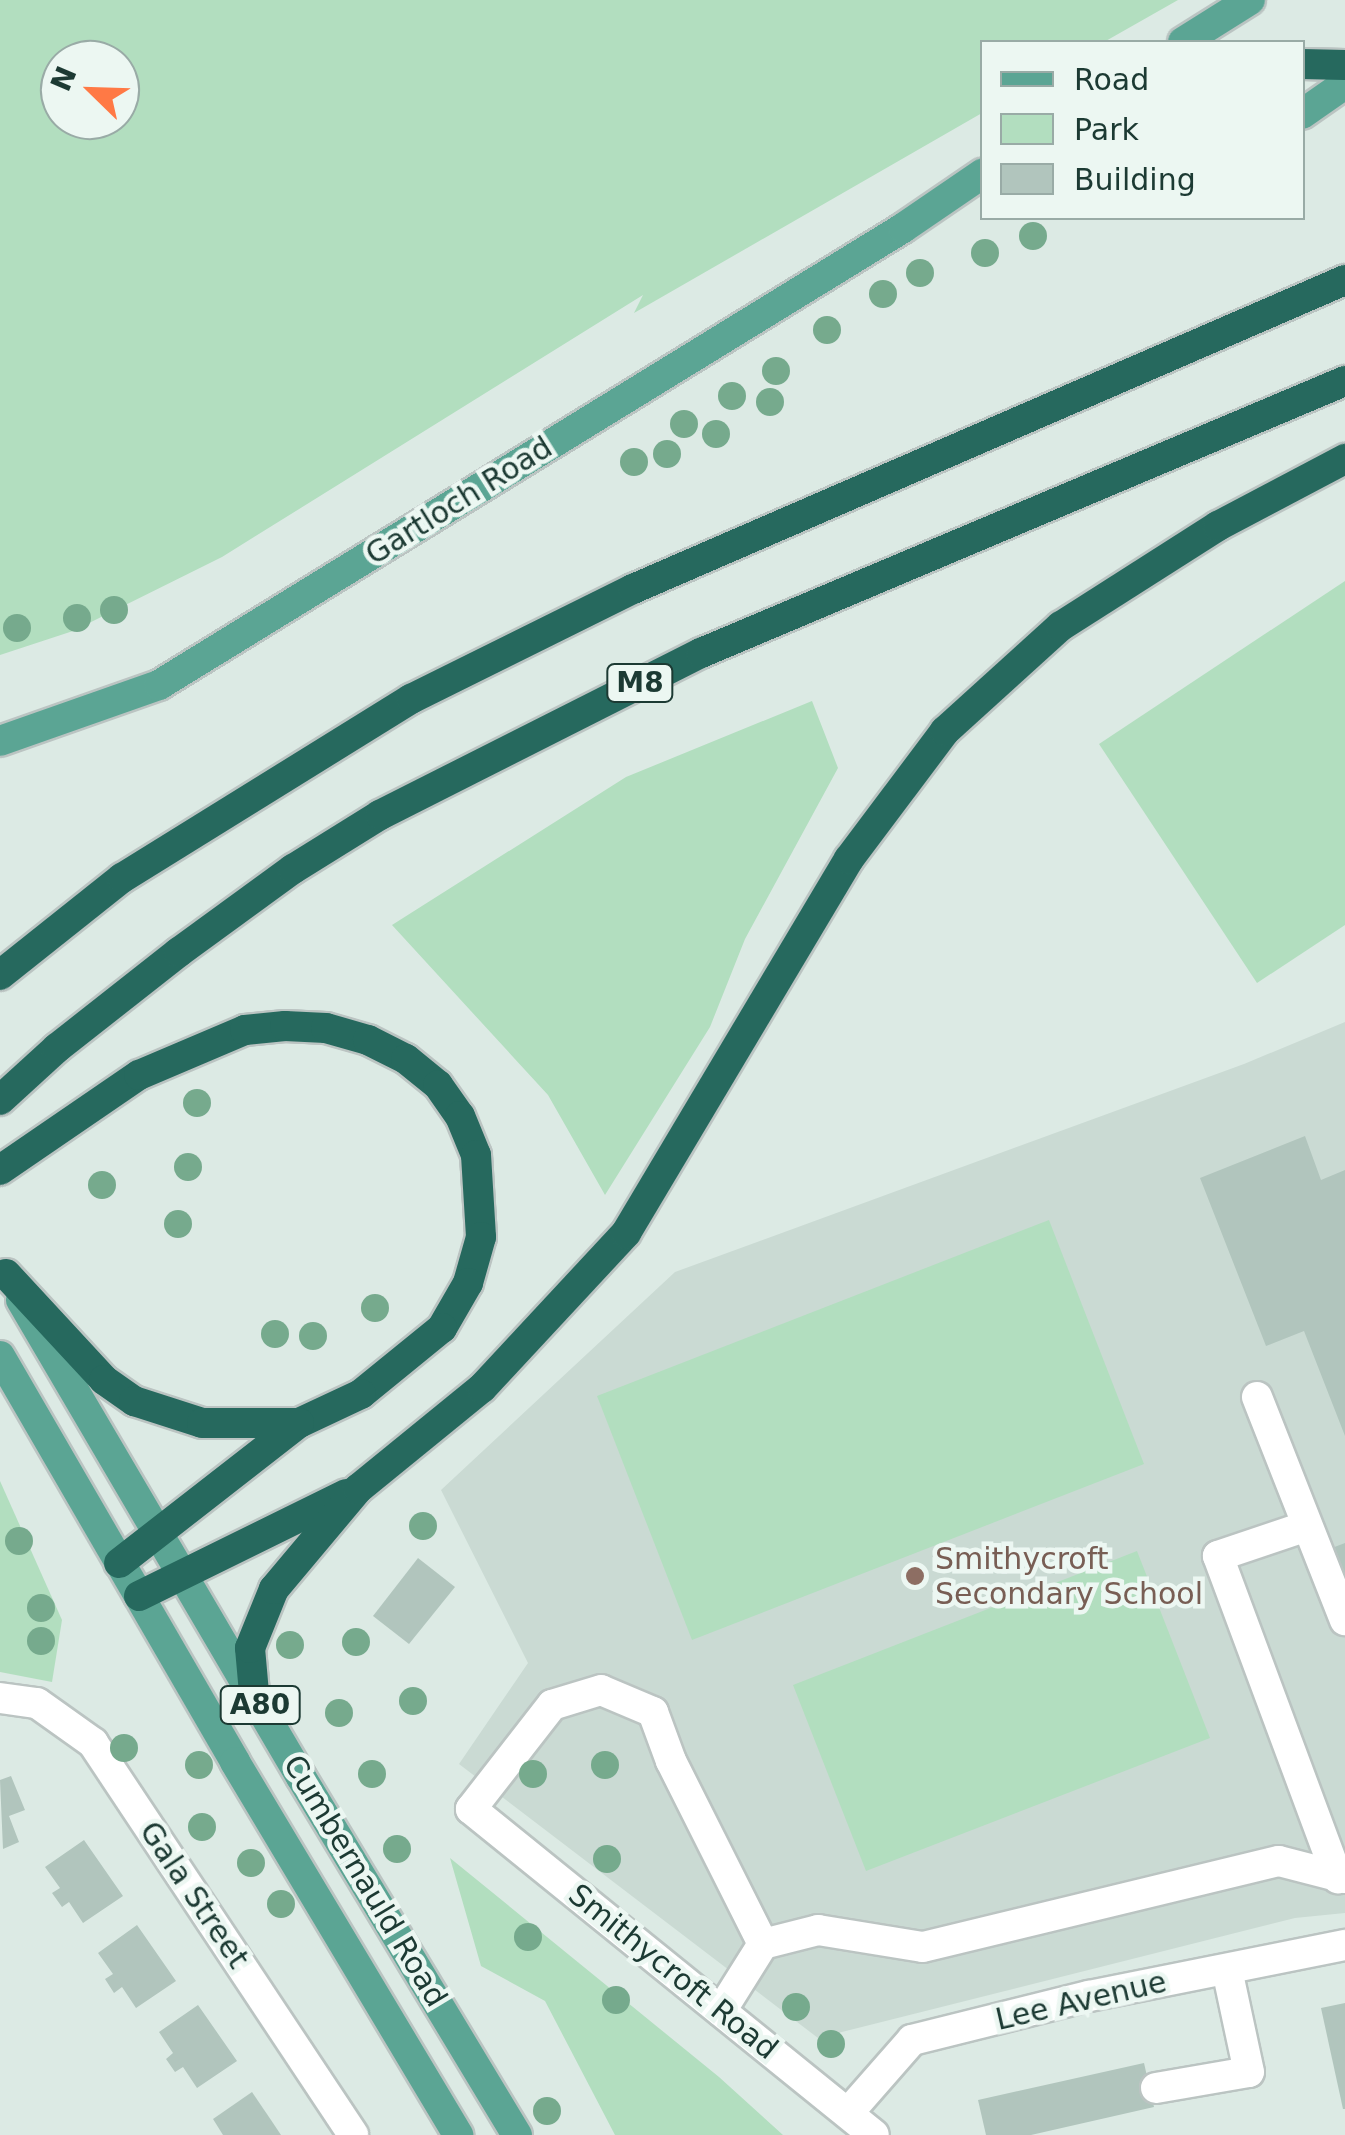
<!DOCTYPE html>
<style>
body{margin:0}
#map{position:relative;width:1345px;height:2135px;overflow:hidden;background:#dceae4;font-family:"DejaVu Sans",sans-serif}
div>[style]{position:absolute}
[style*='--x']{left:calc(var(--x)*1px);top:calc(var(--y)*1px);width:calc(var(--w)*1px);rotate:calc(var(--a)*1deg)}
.built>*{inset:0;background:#cadad3}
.green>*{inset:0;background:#b2debf}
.building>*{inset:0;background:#b1c5bd}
.roads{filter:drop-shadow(2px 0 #bbc4c2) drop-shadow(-2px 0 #bbc4c2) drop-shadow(0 2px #bbc4c2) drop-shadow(0 -2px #bbc4c2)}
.minor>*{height:30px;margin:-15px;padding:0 15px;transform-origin:15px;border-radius:15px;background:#fff}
.major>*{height:30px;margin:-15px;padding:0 15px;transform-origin:15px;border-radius:15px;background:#5ba594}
.highway>*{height:30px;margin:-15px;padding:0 15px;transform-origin:15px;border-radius:15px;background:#26695e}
.trees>*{width:28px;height:28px;margin:-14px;border-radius:50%;background:#76aa8d}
.dots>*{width:28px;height:28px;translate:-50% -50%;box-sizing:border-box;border:5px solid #ecf7f2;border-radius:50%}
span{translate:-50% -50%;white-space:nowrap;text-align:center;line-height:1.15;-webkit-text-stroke:9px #ecf7f2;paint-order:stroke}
.shield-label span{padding:2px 8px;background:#ecf7f2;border:2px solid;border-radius:8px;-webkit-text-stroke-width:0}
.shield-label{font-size:28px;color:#1c3a33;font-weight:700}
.street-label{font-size:30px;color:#1c3a33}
.education-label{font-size:30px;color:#785e54}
.left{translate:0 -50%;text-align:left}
.legend{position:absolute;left:980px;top:40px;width:325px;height:180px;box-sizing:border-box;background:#ecf7f2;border:2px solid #99aba6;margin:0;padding:12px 18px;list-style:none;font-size:30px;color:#1c3a33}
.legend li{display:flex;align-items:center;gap:20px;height:50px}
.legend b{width:50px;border:2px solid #99aba6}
.north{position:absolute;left:40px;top:40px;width:100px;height:100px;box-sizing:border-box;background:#ecf7f2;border:2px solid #99aba6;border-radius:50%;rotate:293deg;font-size:28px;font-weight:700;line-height:40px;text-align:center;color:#1c3a33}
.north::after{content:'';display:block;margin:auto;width:35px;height:45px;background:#ff7945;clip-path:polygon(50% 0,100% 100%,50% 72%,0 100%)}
</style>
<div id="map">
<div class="built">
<i style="clip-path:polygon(1345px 1022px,1345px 1913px,1295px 1918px,818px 2038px,459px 1764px,528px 1663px,441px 1490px,675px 1272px,1244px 1064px)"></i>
</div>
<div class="green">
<i style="clip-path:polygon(evenodd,0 0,1178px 0,1104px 42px,982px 42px,982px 113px,634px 313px,643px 295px,222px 557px,73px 631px,0 655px,0 0,60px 60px,120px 60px,120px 120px,60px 120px,60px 60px)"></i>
<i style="clip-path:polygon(1345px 581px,1345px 925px,1257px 983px,1099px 744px)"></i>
<i style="clip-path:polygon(812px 701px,838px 768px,745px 939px,710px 1027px,605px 1195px,548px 1095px,392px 925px,626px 777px)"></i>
<i style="clip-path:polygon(1049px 1220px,1144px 1464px,692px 1640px,597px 1396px)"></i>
<i style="clip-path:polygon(0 1481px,62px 1620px,52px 1682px,0 1672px)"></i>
<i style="clip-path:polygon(1137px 1551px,1210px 1738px,866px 1871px,793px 1685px)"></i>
<i style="clip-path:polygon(450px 1858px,719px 2077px,783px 2135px,615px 2135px,545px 2001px,481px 1966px)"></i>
</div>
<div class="building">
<i style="clip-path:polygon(1305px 1136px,1321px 1180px,1345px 1170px,1345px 1436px,1304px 1331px,1266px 1346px,1200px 1178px)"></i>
<i style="clip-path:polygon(1345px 1543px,1345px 1603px,1324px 1551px)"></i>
<i style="clip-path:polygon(418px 1558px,455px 1587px,409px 1644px,373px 1616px)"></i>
<i style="clip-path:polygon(11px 1776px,25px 1810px,9px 1816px,19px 1842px,3px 1849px,0 1780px)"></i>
<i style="clip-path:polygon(84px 1840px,123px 1896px,83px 1923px,69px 1902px,62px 1907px,52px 1893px,60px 1888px,45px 1867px)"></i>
<i style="clip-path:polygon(137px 1925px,176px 1981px,136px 2008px,122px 1987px,114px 1993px,105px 1979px,113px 1974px,98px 1953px)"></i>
<i style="clip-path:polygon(1345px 2003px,1345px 2109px,1343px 2109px,1321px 2008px)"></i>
<i style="clip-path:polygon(198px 2005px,237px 2061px,197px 2088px,183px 2067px,175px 2072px,166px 2059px,173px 2053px,159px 2032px)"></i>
<i style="clip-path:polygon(1144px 2063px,1154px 2107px,1031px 2135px,986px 2135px,978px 2100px)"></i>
<i style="clip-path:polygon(252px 2092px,271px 2120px,281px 2135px,223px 2135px,213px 2119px)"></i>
</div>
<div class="roads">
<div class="minor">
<i style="--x:1257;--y:1397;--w:240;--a:68.5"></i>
<i style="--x:1307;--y:1526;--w:94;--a:161.4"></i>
<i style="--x:1218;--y:1556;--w:344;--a:69.6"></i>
<i style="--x:0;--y:1698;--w:37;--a:8"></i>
<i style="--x:37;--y:1703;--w:69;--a:35.5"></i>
<i style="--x:93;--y:1743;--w:470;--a:56.4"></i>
<i style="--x:763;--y:1944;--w:205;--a:-116.7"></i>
<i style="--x:671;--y:1761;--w:52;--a:-110.2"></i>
<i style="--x:653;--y:1712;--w:56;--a:-157.1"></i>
<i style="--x:601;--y:1690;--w:51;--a:163"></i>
<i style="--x:552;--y:1705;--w:132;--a:127.9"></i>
<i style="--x:471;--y:1809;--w:518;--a:38.97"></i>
<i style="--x:721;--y:2011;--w:79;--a:-57.9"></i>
<i style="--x:763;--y:1944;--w:57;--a:-14.3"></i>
<i style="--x:818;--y:1930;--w:106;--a:9.2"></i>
<i style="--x:923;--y:1947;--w:366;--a:-13.6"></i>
<i style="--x:1279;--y:1861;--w:68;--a:14.4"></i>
<i style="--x:1156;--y:2088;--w:94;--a:-9.8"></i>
<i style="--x:1249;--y:2072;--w:105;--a:-102.1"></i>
<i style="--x:848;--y:2113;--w:97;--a:-48.8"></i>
<i style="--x:912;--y:2040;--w:182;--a:-14"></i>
<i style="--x:1089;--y:1996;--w:261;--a:-11.3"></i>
</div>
<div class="major">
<i style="--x:1183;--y:42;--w:79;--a:-32.1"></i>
<i style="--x:1302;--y:114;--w:52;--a:-34.9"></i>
<i style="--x:0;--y:741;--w:169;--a:-19.4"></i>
<i style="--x:159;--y:685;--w:873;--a:-31.56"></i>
<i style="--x:903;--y:228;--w:96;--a:-34.4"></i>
<i style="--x:21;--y:1300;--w:553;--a:59.59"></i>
<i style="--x:301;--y:1777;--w:418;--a:58.9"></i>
<i style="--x:0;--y:1356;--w:469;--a:59.9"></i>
<i style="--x:235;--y:1762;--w:435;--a:59.1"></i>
</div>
<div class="highway">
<i style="--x:1302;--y:64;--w:43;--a:1.3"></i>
<i style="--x:0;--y:975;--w:156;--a:-38.5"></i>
<i style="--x:122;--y:878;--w:340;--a:-31.8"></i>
<i style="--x:411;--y:699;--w:248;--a:-26.4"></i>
<i style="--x:633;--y:589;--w:776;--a:-23.46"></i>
<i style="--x:0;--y:1100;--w:77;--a:-42.4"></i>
<i style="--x:57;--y:1048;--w:155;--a:-38.2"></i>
<i style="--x:179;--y:952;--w:141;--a:-36.1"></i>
<i style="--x:293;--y:869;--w:102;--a:-31.8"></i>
<i style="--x:380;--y:815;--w:360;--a:-26.8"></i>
<i style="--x:701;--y:653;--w:699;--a:-22.9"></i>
<i style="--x:0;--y:1170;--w:168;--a:-34.4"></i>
<i style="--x:139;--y:1075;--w:115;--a:-23"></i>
<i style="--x:245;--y:1030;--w:40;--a:-5.7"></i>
<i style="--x:285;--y:1026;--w:41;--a:2.8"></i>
<i style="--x:326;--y:1028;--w:44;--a:15.9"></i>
<i style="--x:368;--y:1040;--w:42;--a:26.6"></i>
<i style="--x:406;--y:1059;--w:41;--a:39.1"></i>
<i style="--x:438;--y:1085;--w:38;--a:55"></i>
<i style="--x:460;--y:1116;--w:42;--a:67.7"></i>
<i style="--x:476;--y:1155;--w:82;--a:86.5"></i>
<i style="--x:481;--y:1237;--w:48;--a:105.8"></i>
<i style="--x:468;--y:1283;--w:52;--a:120"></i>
<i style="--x:442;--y:1328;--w:104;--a:140.8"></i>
<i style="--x:361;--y:1394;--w:68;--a:154.9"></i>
<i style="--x:299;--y:1423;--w:228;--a:142.1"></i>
<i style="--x:6;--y:1274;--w:144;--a:47.2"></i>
<i style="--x:104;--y:1380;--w:37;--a:35"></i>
<i style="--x:134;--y:1401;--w:71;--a:17.9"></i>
<i style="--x:202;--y:1423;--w:97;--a:0"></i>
<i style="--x:139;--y:1596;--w:231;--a:-26.2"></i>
<i style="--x:254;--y:1693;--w:45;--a:-95.1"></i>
<i style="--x:250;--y:1648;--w:64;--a:-67.9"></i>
<i style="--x:274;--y:1589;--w:131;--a:-50"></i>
<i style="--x:358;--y:1489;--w:160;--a:-39.2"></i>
<i style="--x:482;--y:1388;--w:212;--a:-47.1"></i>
<i style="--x:626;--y:1233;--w:435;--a:-59.2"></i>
<i style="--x:849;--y:859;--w:160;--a:-53.1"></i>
<i style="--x:945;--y:731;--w:156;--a:-42.2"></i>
<i style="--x:1061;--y:626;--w:186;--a:-32.5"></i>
<i style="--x:1218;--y:526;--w:144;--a:-27.8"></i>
</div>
</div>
<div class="trees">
<i style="left:1033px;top:236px"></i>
<i style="left:985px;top:253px"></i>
<i style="left:920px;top:273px"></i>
<i style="left:883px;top:294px"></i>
<i style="left:827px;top:330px"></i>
<i style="left:776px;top:371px"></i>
<i style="left:732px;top:396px"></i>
<i style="left:770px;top:402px"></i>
<i style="left:684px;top:424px"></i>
<i style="left:716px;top:434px"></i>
<i style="left:667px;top:454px"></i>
<i style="left:634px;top:462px"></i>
<i style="left:114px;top:610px"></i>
<i style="left:77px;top:618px"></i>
<i style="left:17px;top:628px"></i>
<i style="left:197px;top:1103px"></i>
<i style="left:188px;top:1167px"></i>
<i style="left:102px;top:1185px"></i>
<i style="left:178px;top:1224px"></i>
<i style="left:375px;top:1308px"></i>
<i style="left:275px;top:1334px"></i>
<i style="left:313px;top:1336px"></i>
<i style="left:423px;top:1526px"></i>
<i style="left:19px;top:1541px"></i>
<i style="left:41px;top:1608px"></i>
<i style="left:41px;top:1641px"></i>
<i style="left:356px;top:1642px"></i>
<i style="left:290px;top:1645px"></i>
<i style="left:413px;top:1701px"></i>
<i style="left:339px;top:1713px"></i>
<i style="left:124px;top:1748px"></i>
<i style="left:199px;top:1765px"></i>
<i style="left:605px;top:1765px"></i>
<i style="left:372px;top:1774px"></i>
<i style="left:533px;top:1774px"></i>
<i style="left:202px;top:1827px"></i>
<i style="left:397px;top:1849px"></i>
<i style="left:607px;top:1859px"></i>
<i style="left:251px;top:1863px"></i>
<i style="left:281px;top:1904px"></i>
<i style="left:528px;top:1937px"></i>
<i style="left:616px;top:2000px"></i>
<i style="left:796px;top:2007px"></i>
<i style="left:831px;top:2044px"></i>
<i style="left:547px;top:2111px"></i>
</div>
<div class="dots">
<i style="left:915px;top:1576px;background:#8d6e63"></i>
</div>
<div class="shield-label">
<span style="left:640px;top:683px">M8</span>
<span style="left:260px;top:1705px">A80</span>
</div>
<div class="street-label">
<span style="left:459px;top:501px;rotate:-32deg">Gartloch Road</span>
<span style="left:365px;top:1881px;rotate:59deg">Cumbernauld Road</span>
<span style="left:194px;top:1895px;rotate:56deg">Gala Street</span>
<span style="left:673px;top:1972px;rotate:39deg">Smithycroft Road</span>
<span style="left:1081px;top:2001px;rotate:-13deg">Lee Avenue</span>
</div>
<div class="education-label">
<span class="left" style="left:935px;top:1576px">Smithycroft<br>Secondary School</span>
</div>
<ul class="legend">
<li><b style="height:12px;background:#5ba594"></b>Road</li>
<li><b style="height:28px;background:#b2debf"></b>Park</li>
<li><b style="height:28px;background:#b1c5bd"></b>Building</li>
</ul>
<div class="north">N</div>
</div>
